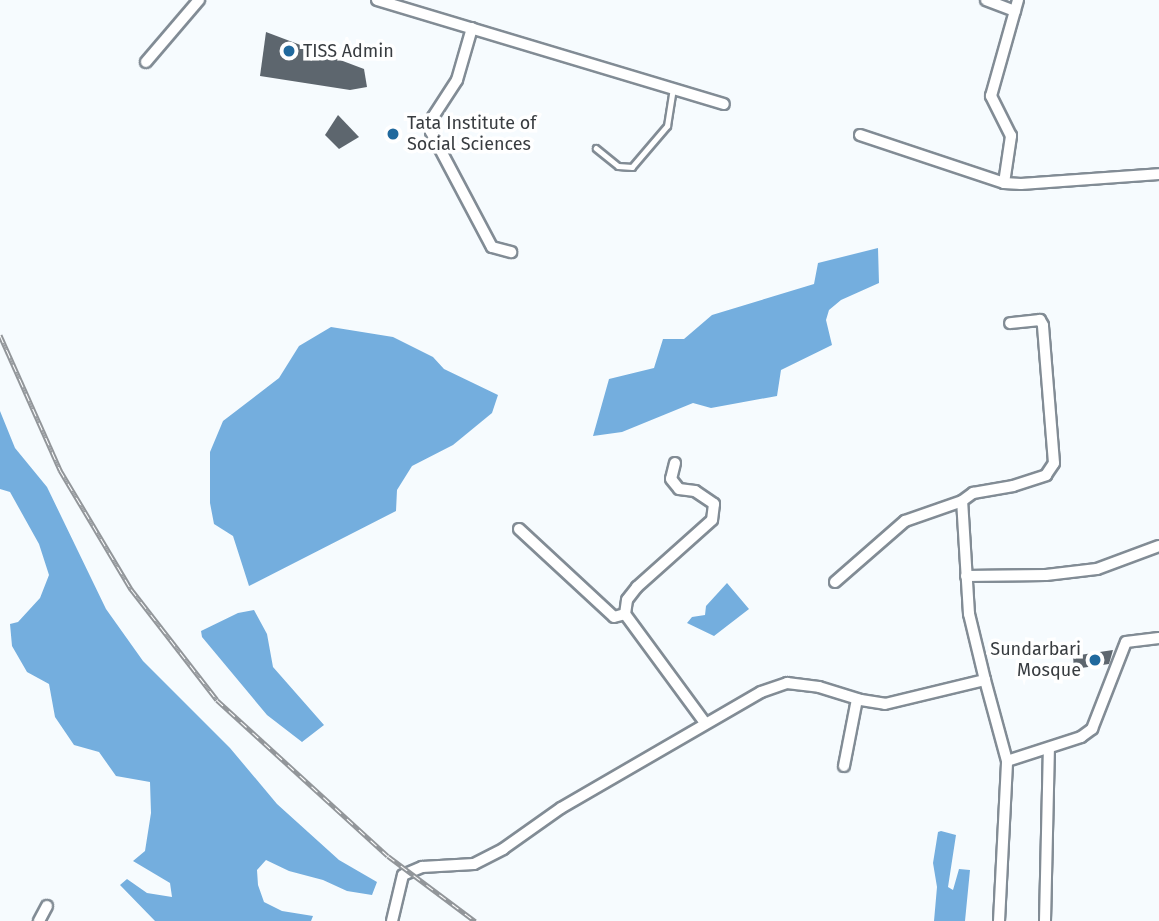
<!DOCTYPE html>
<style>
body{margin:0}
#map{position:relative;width:1159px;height:921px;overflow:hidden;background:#f6fbfe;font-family:"Fira Sans",sans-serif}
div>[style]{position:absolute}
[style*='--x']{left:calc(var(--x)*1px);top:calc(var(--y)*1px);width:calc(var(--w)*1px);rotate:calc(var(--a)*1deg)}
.water>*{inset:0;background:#74aede}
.building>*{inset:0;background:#5d666e}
.roads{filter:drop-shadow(2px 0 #828c95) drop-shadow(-2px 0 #828c95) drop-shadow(0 2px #828c95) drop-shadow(0 -2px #828c95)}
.service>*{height:4.5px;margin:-2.25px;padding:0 2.25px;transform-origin:2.25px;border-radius:2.25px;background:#fff}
.minor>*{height:10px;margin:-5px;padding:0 5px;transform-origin:5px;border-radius:5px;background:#fff}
.rail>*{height:5px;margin-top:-2.5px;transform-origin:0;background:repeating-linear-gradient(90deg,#fff 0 8px,#92969a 0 16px);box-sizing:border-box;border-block:2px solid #92969a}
.dots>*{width:19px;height:19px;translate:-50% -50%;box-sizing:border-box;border:4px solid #fff;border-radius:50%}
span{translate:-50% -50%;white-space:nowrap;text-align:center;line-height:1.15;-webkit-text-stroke:7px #fff;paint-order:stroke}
.poi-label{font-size:18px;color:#383c40}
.left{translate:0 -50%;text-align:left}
.right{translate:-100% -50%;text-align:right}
</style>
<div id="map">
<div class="water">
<i style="clip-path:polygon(878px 248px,879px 283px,841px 300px,829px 310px,826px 320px,832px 345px,781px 370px,777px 396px,711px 408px,693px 403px,622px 432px,593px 436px,609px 379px,654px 368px,663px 339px,684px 339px,712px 315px,814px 284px,818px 263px)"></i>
<i style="clip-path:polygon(331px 327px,393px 337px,433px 357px,444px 369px,498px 395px,492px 413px,453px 445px,412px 466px,397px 490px,396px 511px,249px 586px,233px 536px,214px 524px,210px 503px,210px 452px,223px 421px,279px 378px,299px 346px)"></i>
<i style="clip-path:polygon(0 411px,15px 448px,47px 487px,106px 609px,143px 661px,230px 748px,277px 804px,339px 860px,377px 882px,372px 895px,347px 891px,323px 880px,289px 871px,266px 860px,257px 870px,258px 885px,264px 902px,282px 911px,313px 916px,311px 921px,155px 921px,120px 885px,127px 879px,147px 893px,172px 897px,170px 883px,133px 861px,145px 851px,151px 813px,150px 782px,116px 776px,99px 752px,74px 745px,55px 717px,49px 684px,27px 672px,12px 646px,10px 624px,18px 622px,40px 598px,49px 575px,39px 544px,10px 492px,0 489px)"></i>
<i style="clip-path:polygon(727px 583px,749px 609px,714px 636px,687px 623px,692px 617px,705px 615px,706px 606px)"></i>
<i style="clip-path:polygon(254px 610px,267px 634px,273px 667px,324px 725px,302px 742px,267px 715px,202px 637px,201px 631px,238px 613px)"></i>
<i style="clip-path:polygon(941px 831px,956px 835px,948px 887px,953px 890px,959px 869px,970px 870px,965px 921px,934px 921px,937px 887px,933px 863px,938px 832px)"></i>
</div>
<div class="building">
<i style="clip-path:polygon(266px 32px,364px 69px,367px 87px,350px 90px,260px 76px)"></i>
<i style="clip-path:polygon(338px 115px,359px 137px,339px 149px,325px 135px)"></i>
<i style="clip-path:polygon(1113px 650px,1109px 664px,1074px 669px,1073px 656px)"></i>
</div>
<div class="roads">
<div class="service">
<i style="--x:596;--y:148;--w:28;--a:39"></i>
<i style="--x:618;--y:166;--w:14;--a:4"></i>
<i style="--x:632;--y:167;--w:54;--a:-49.5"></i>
<i style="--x:667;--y:126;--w:37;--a:-81"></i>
</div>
<div class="minor">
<i style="--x:377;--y:0;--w:362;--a:16.7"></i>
<i style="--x:986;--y:0;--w:31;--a:21"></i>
<i style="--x:472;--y:28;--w:54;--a:106.1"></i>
<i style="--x:457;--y:80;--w:44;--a:123"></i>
<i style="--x:433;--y:117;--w:15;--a:98"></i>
<i style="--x:431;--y:132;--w:130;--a:62.1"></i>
<i style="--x:492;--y:247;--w:20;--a:15"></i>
<i style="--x:146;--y:62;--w:82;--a:-49.5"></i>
<i style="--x:860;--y:135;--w:152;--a:18.4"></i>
<i style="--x:1004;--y:183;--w:17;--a:3"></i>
<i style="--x:1021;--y:184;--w:138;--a:-4.1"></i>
<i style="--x:1004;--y:183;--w:48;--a:-81.5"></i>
<i style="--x:1011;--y:136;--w:45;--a:-116.6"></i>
<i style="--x:991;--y:96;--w:100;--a:-74.3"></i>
<i style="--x:675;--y:463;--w:16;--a:104"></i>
<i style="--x:671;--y:479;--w:13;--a:51"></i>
<i style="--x:679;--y:489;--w:16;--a:7"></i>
<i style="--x:695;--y:491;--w:23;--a:34"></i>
<i style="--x:714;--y:504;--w:16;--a:97"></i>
<i style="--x:712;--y:520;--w:101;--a:138.2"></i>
<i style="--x:637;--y:587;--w:16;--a:128"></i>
<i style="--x:627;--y:600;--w:14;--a:98"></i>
<i style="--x:625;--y:614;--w:135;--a:53.7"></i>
<i style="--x:519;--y:529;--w:129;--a:42.8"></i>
<i style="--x:614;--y:617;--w:11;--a:-15"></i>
<i style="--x:966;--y:576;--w:80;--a:-0.7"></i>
<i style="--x:1046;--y:575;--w:51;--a:-6.7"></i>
<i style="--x:1097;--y:569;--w:66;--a:-20.4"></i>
<i style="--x:835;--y:582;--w:93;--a:-41.1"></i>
<i style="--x:905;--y:521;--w:60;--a:-19.3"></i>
<i style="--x:985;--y:680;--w:68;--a:-103.6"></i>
<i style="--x:969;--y:614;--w:113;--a:-93.5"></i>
<i style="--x:962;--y:501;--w:14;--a:-36"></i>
<i style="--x:973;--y:493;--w:41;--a:-9.9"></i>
<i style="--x:1013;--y:486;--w:35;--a:-18"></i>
<i style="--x:1046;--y:475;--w:14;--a:-56"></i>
<i style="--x:1054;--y:463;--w:138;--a:-94.6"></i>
<i style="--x:1043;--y:325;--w:6;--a:-121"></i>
<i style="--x:1040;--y:320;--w:30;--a:174"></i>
<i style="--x:844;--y:766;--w:68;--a:-79"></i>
<i style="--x:39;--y:921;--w:17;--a:-62"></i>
<i style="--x:392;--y:921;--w:47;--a:-76.6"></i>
<i style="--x:403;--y:875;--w:21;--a:-23"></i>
<i style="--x:422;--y:867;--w:52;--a:-3.3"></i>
<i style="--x:474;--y:864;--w:33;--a:-27"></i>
<i style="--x:503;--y:849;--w:71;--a:-35.3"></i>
<i style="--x:561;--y:808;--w:231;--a:-30.1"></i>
<i style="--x:761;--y:692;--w:28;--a:-19"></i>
<i style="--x:787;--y:683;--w:32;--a:7"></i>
<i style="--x:819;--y:687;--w:44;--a:17.2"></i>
<i style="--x:861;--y:700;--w:24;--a:9"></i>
<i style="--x:885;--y:704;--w:103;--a:-13.5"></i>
<i style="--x:985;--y:680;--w:84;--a:74.8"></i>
<i style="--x:1007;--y:761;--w:78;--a:-18"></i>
<i style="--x:1081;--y:737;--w:14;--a:-36"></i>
<i style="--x:1092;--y:729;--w:93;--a:-68.7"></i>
<i style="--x:1126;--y:642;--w:33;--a:-7"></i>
<i style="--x:999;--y:921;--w:160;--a:-87.1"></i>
<i style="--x:1045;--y:921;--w:173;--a:-88.7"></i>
</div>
</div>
<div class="rail">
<i style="--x:0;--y:335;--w:148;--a:66"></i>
<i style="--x:60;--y:470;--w:139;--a:59.2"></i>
<i style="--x:131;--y:589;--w:140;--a:52.2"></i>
<i style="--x:217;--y:700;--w:231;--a:42.4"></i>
<i style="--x:388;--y:856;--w:109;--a:36.8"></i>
</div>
<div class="dots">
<i style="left:289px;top:51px;background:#21699d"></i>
<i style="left:393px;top:134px;background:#21699d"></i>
<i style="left:1095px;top:660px;background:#21699d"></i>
</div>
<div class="poi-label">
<span class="left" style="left:303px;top:51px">TISS Admin</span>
<span class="left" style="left:407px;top:134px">Tata Institute of<br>Social Sciences</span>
<span class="right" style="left:1081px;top:660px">Sundarbari<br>Mosque</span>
</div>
</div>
